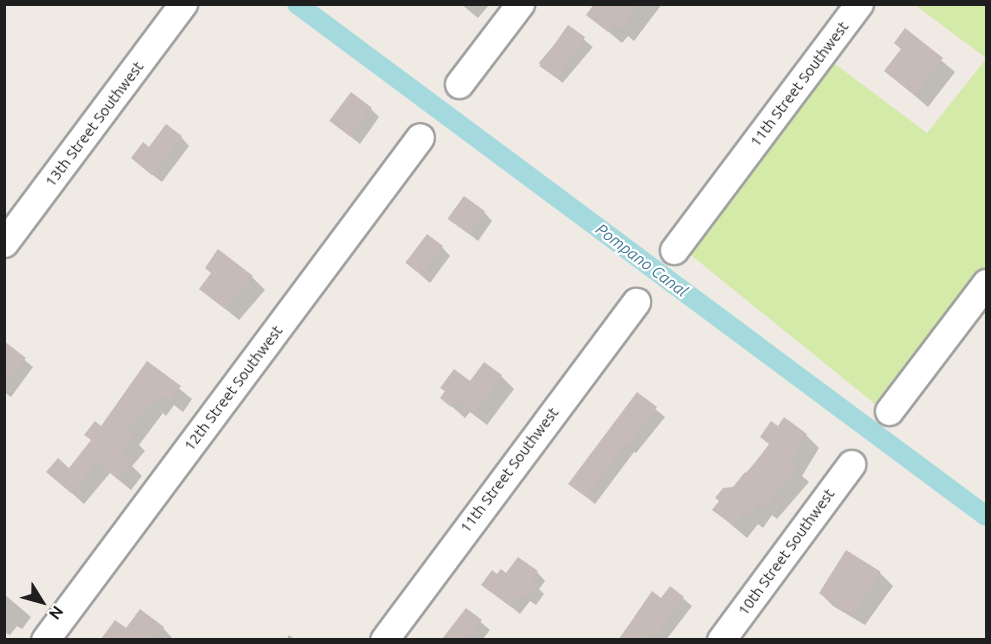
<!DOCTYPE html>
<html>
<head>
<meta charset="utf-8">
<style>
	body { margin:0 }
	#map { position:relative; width:991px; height:644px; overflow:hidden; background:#efeae4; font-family:Ubuntu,sans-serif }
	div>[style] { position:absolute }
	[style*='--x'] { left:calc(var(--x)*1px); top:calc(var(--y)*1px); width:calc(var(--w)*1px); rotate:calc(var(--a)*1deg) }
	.grass>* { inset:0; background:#d4eaa9 }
	.shadow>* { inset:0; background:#0003; transform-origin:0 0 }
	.canal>* { height:20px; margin:-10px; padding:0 10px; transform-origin:10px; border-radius:10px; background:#a4dade }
	.building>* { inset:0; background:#c7bbb8; transform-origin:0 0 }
	.roads { filter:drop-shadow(2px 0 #a2a2a2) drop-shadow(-2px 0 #a2a2a2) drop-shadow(0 2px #a2a2a2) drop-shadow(0 -2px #a2a2a2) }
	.minor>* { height:27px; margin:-13.5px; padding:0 13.5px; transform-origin:13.5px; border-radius:13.5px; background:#fff }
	span { translate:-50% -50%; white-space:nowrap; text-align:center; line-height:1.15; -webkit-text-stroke:4.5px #fff; paint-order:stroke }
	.street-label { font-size:15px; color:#1e1e1e }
	.water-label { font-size:16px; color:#417a97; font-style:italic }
	.frame { position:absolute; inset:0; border:6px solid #1e1e1e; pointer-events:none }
	.north { position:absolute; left:12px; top:572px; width:60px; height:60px; -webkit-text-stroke:4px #fff; paint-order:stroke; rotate:127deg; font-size:16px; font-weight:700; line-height:24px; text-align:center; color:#1e1e1e }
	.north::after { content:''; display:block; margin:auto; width:21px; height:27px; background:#1e1e1e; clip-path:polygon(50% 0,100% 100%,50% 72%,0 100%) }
</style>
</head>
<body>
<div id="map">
	<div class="grass">
		<div style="clip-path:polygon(915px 5px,986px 5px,986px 58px)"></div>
		<div style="clip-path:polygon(819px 52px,927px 133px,986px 59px,986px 265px,875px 404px,671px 239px)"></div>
	</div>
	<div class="shadow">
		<div style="clip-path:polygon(461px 4px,486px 4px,488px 6px,478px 18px)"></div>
		<div style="clip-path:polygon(594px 4px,662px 4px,634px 41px,628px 36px,622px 43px,588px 15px)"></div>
		<div style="left:569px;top:27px;width:31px;height:47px;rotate:40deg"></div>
		<div style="clip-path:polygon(905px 30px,955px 72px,928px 107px,886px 71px,902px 49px)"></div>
		<div style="clip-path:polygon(371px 109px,379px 117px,360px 144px,331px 121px)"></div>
		<div style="clip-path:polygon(181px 137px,189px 146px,162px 182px,142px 167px,149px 149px)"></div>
		<div style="clip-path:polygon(484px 212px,492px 221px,478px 241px,450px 219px)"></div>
		<div style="clip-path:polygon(442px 247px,450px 256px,430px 283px,407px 263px)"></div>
		<div style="clip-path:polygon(252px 277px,265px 290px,239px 320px,201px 289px)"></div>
		<div style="clip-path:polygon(4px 343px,33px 367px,11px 397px,4px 392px)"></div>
		<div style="clip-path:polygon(147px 363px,192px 399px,183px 412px,174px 405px,166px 416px,163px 413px,139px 445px,145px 451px,132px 466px,142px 476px,131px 490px,110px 473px,84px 504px,48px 472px,70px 470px)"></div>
		<div style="clip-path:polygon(501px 376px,514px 389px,487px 425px,470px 412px,465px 418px,442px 398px,471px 383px)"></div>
		<div style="clip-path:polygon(637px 394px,665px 417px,636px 453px,634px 452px,595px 504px,570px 484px)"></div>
		<div style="clip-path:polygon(778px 428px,806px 435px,819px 448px,802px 476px,809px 482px,777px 519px,772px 515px,763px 528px,758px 524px,747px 538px,714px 510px,770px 445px)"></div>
		<div style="clip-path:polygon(846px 552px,880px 573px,893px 586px,865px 625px,833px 606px,820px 593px)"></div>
		<div style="clip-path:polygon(537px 572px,545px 581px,539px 589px,544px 594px,536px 605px,530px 601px,520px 614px,483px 584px,497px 576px)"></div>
		<div style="clip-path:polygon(671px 588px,692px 606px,666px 640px,620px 640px,652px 593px,661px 600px)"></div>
		<div style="clip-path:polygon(4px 594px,31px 617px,22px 629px,17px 626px,10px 635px,4px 632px)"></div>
		<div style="clip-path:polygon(466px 610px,490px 630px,482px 640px,444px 640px)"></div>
		<div style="clip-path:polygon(163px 628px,174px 640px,110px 640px,106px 635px,126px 630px)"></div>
		<div style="clip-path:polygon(289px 635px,295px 640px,286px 640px)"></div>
	</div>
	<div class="canal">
		<div style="--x:297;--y:4;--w:858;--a:36.62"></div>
	</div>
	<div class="building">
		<div style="clip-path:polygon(594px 4px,639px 4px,621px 29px,614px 24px,608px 32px,586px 15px)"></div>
		<div style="left:568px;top:25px;width:21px;height:50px;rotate:35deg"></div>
		<div style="clip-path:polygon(905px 28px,943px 58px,914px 95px,884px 71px,901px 49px,894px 43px)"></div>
		<div style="left:351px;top:92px;width:26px;height:36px;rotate:37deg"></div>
		<div style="clip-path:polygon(166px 124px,182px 136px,152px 175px,131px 158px,143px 142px,149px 147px)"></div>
		<div style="left:464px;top:196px;width:26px;height:28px;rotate:36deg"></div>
		<div style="left:427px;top:234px;width:20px;height:36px;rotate:37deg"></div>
		<div style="clip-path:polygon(218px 249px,253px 276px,225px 309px,199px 289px,211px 273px,205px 268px)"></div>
		<div style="clip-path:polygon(4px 341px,26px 358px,4px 386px)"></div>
		<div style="clip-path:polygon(147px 361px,181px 386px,170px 401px,161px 394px,153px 405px,150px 402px,127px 432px,134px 438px,120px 454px,131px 463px,118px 479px,97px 462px,71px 493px,46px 472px,58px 458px,69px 468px,91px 440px,84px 435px,95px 421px,101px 426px)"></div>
		<div style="clip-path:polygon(484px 362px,502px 375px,474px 413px,456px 400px,451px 407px,440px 398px,445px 391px,440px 388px,454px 369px,470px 381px)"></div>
		<div style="clip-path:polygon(637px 392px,657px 407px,627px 446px,625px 444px,586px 497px,568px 484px)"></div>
		<div style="clip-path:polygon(784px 417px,807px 434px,790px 463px,797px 468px,764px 508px,758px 504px,749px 516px,744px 512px,734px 526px,712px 510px,719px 501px,715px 498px,723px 488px,733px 487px,745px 472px,747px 474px,769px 444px,760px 437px,771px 421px,778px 426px)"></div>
		<div style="left:846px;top:550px;width:41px;height:51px;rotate:32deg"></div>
		<div style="clip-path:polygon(518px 557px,538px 571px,531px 580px,537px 585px,527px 598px,521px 593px,511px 607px,481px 585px,492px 570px,497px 574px,501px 569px,506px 573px)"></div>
		<div style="clip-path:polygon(670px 586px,684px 597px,652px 639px,619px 639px,652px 591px,661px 598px)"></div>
		<div style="clip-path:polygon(466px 608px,482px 620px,467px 639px,442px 639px)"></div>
		<div style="clip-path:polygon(140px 609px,164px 627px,154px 639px,101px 639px,115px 620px,126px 628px)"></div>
	</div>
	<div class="roads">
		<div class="minor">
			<div style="--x:459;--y:84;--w:101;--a:-52.7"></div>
			<div style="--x:4;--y:243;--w:299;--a:-53.2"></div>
			<div style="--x:674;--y:250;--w:308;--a:-53.1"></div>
			<div style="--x:889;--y:411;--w:161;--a:-52.8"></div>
			<div style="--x:45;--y:640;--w:627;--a:-53.29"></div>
			<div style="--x:384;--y:640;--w:422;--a:-53.3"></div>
			<div style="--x:721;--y:640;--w:219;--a:-53.5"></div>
		</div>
	</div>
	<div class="street-label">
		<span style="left:799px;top:84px;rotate:-53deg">11th Street Southwest</span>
		<span style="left:94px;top:124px;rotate:-53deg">13th Street Southwest</span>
		<span style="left:233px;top:388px;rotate:-53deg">12th Street Southwest</span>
		<span style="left:509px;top:470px;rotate:-53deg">11th Street Southwest</span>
		<span style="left:786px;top:552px;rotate:-54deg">10th Street Southwest</span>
	</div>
	<div class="water-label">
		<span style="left:642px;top:260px;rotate:37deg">Pompano Canal</span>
	</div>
	<div class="frame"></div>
	<div class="north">N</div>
</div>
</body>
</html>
